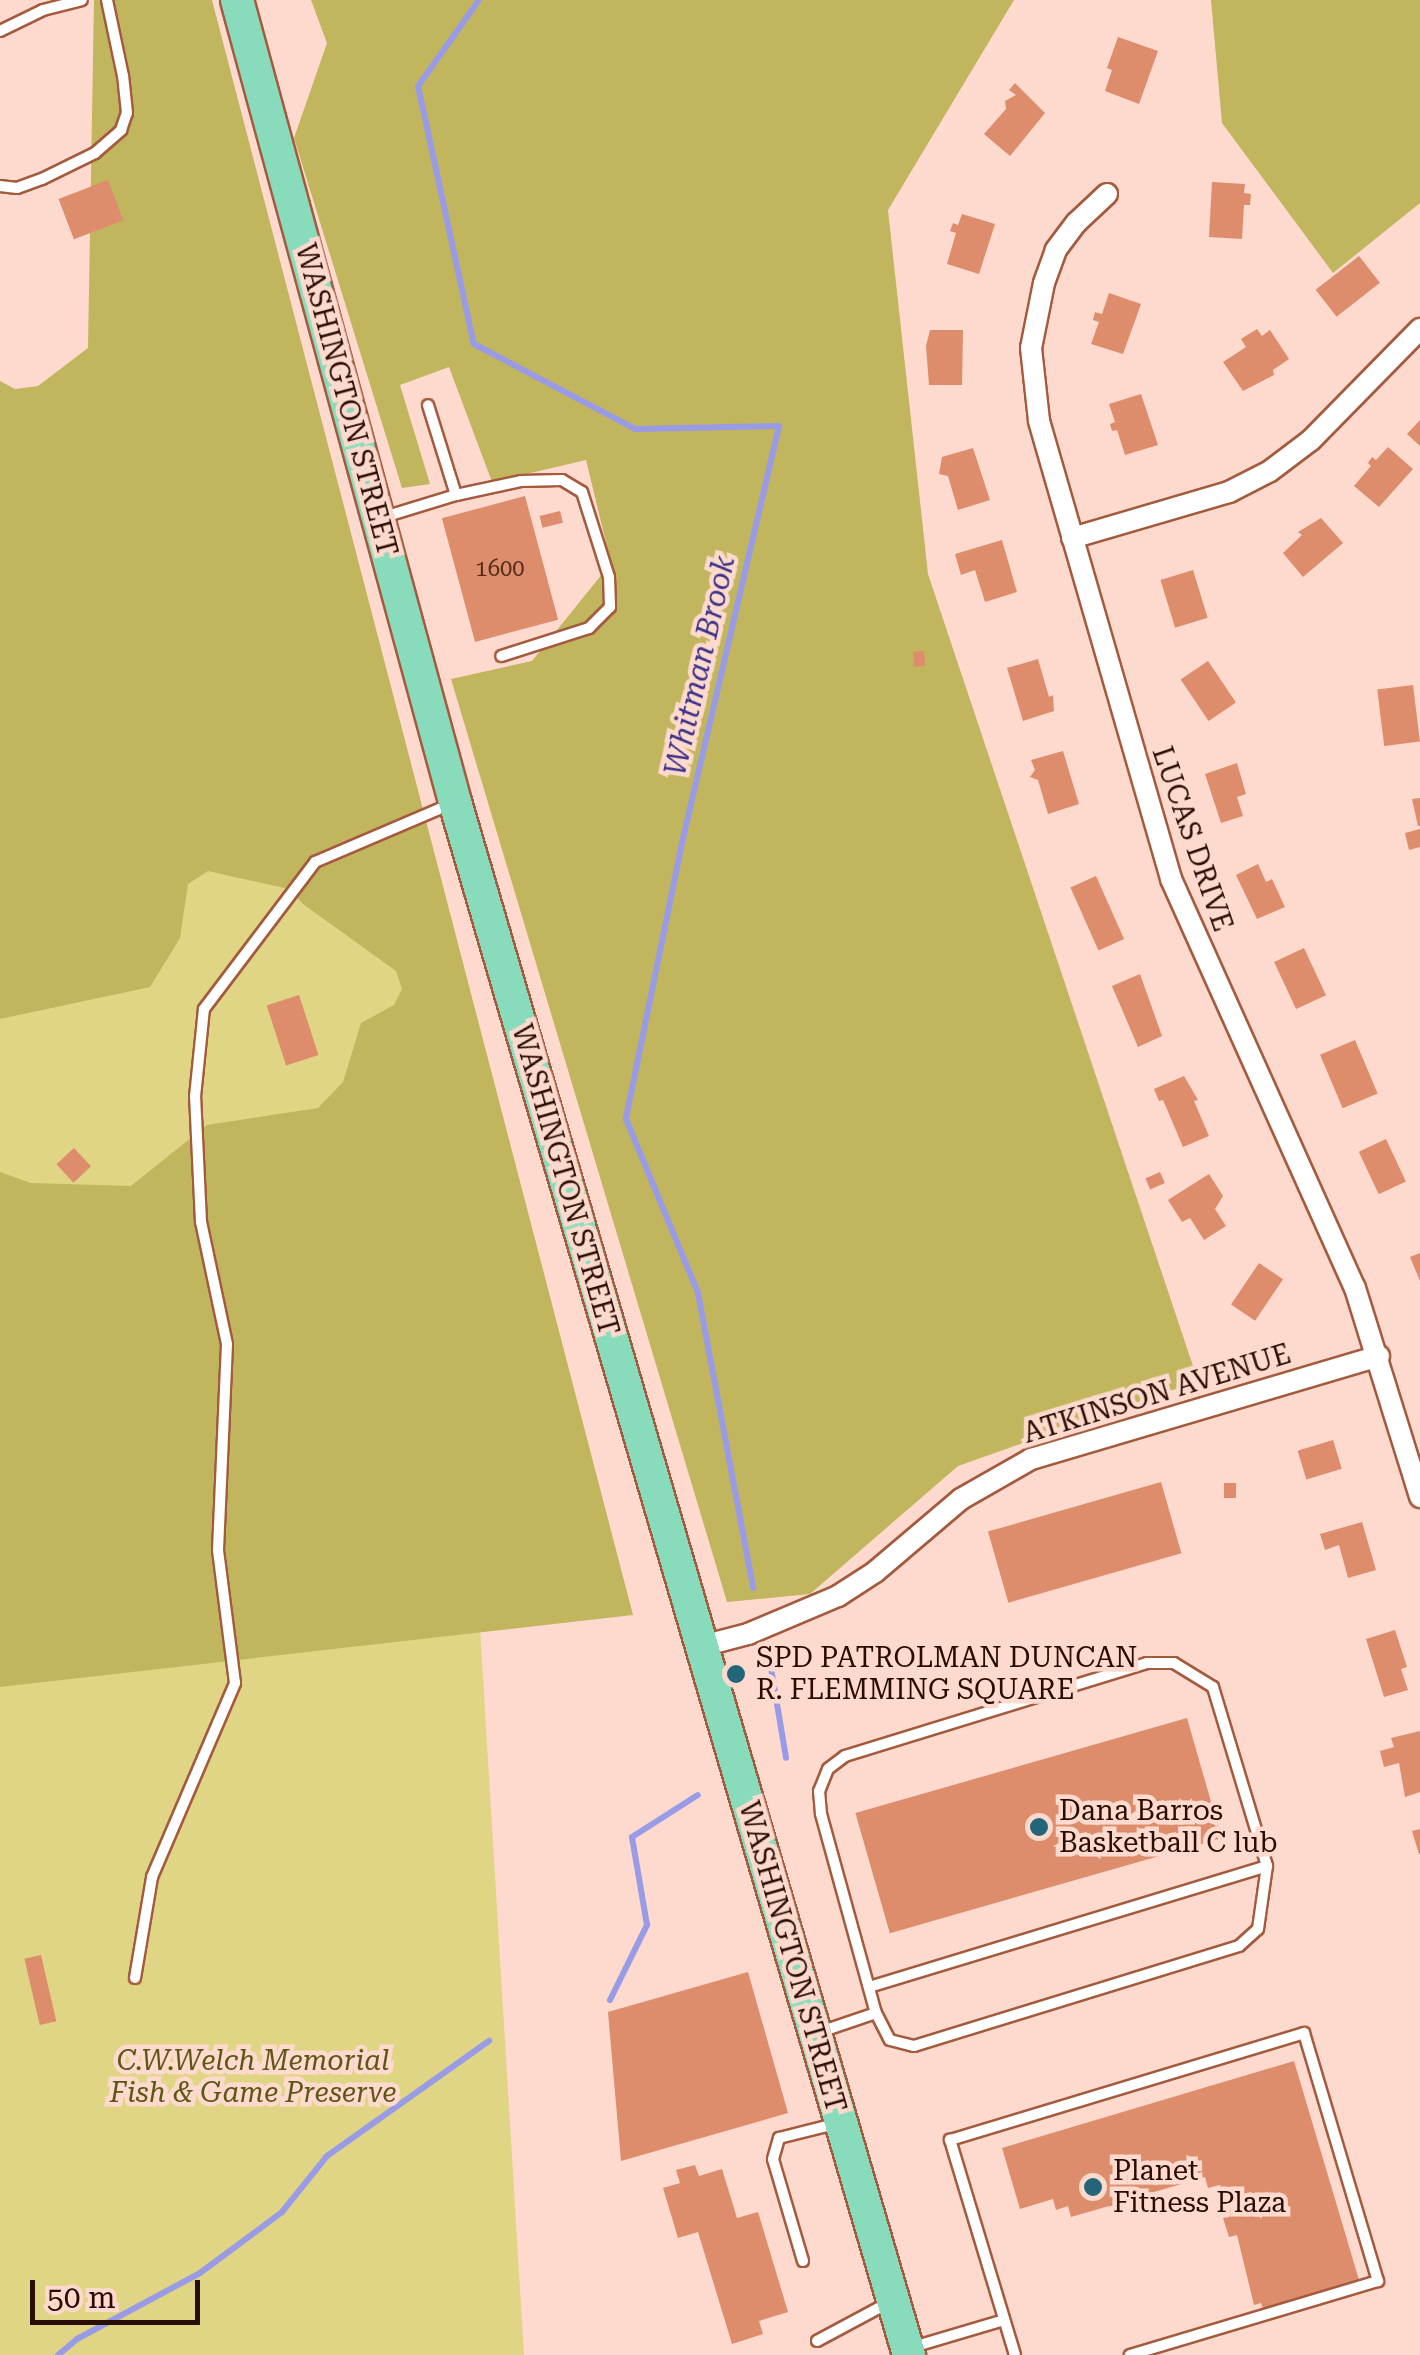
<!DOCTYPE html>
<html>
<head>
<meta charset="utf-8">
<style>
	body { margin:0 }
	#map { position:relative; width:1420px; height:2355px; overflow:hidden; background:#fddacd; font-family:"Roboto Serif",serif }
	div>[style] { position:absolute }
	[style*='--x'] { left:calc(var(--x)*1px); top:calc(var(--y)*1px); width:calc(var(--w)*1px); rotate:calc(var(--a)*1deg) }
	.green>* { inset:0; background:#dfd584 }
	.forest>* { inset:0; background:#c1b55e }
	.stream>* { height:6px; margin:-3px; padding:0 3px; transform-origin:3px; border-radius:3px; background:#999be7 }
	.building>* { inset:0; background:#dd8c6c; transform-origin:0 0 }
	.roads { filter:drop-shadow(2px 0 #a45a3d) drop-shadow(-2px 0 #a45a3d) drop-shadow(0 2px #a45a3d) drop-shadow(0 -2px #a45a3d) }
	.service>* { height:10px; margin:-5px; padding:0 5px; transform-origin:5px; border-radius:5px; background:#fff }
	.minor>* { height:20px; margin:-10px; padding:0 10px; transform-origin:10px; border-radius:10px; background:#fff }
	.primary>* { height:32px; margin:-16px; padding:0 16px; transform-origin:16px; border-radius:16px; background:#88dcbb }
	.dots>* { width:28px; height:28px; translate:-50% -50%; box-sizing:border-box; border:5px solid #fddacd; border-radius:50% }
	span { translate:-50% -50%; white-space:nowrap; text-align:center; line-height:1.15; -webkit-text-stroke:9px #fddacd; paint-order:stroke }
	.number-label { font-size:22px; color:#562c1c }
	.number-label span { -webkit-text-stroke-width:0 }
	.street-label { font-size:28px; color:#290c02 }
	.poi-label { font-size:28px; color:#290c02 }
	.left { translate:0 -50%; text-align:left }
	.park-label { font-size:28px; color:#5e5614; font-style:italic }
	.water-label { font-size:30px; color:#3b3289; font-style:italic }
	.scale { position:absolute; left:30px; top:2280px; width:170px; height:45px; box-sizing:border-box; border:5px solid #290c02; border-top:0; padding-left:12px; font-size:30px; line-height:35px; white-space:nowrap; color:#290c02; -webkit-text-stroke:8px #fddacd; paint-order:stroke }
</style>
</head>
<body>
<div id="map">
	<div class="green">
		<div style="clip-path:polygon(268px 403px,461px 1133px,461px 1314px,524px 2355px,0 2355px,0 502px)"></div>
	</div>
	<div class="forest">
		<div style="clip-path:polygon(94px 0,212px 0,633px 1615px,0 1687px,0 1172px,31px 1183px,131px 1186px,207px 1125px,318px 1108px,343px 1082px,361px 1023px,394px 1005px,402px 989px,396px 971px,303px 904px,289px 889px,208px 871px,188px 884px,180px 938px,150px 987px,0 1019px,0 381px,15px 389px,38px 386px,88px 348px)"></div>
		<div style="clip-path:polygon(311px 0,1014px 0,888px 210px,928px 574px,1198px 1381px,958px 1466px,810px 1594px,727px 1602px,451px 679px,532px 661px,611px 563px,586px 460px,492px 482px,449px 367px,400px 385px,430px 484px,402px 488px,294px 138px,327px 43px)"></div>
		<div style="clip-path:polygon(1211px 0,1420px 0,1420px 203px,1333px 273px,1222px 123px)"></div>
	</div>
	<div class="stream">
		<div style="--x:479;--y:0;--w:105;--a:125.3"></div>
		<div style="--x:418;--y:86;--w:264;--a:77.8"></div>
		<div style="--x:474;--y:344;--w:182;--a:27.8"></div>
		<div style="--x:635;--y:429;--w:144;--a:-1.2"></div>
		<div style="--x:779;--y:426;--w:428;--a:103.1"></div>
		<div style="--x:682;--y:843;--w:282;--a:101.5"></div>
		<div style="--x:626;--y:1119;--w:188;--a:67.5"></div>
		<div style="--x:698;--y:1293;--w:300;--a:79.4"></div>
		<div style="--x:771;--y:1668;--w:91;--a:80.5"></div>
		<div style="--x:610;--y:2000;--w:84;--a:-63.7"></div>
		<div style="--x:647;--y:1925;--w:89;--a:-99.7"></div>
		<div style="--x:632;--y:1837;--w:78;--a:-32.5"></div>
		<div style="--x:58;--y:2355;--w:25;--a:-40"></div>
		<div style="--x:77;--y:2339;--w:140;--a:-28.2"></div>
		<div style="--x:200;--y:2273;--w:102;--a:-36.6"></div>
		<div style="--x:282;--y:2212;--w:72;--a:-51.2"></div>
		<div style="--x:327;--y:2156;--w:199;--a:-35.4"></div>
	</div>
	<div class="building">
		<div style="clip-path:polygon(1118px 37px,1158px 51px,1139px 104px,1105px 91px,1112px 70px,1107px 68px)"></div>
		<div style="clip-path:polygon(1015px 83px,1045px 113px,1010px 156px,984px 134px,1006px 109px,1005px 101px,1016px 95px,1009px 90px)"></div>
		<div style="left:108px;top:180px;width:43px;height:53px;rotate:69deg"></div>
		<div style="clip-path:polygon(1212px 182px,1245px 184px,1244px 193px,1251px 194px,1250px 205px,1244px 205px,1242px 239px,1209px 237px)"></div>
		<div style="clip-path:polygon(962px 214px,995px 224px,979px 274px,947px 264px,956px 233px,950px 231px,953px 223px,958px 225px)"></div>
		<div style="left:1359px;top:256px;width:34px;height:55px;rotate:52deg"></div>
		<div style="clip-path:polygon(1109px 293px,1141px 304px,1123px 354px,1091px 344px,1099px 322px,1093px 320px,1095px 312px,1102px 314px)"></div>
		<div style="clip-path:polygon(1257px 329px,1262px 336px,1270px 330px,1289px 359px,1273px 370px,1274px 375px,1243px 391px,1223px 362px,1246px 347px,1241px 339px)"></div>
		<div style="clip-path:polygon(930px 330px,963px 330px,962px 385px,929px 385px,926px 346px)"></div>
		<div style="clip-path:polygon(1141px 394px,1158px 445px,1125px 455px,1117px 430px,1112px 431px,1110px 424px,1115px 422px,1109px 404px)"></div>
		<div style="clip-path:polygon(1420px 420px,1420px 446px,1407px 434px)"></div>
		<div style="clip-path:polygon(1388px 447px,1413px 469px,1379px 507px,1354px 486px,1371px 466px,1368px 463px,1372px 457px,1376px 460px)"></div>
		<div style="clip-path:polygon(973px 448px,990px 500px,958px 510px,948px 476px,939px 474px,942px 457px)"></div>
		<div style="left:525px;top:496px;width:128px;height:86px;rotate:75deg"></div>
		<div style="left:560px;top:511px;width:12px;height:21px;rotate:76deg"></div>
		<div style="clip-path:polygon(1321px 518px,1343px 543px,1303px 577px,1283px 553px,1302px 535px,1298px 532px)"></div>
		<div style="clip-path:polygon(1002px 540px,1017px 592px,985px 602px,975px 570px,961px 575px,955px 554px)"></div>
		<div style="left:1193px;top:570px;width:50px;height:34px;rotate:73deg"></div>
		<div style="left:924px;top:651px;width:15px;height:11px;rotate:86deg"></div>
		<div style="clip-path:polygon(1038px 659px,1049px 697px,1053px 695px,1054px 711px,1023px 721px,1007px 668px)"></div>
		<div style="left:1208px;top:661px;width:50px;height:33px;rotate:56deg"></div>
		<div style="left:1413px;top:685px;width:57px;height:36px;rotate:83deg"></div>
		<div style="clip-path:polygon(1063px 751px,1079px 804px,1048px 814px,1038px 780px,1030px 777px,1035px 770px,1031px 760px)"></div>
		<div style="clip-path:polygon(1237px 763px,1246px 794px,1237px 797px,1243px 816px,1221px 823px,1205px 774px)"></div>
		<div style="clip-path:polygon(1420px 798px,1420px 826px,1418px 826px,1412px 799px)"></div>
		<div style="clip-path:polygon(1420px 829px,1420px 847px,1409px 850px,1405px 833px)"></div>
		<div style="clip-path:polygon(1258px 864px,1266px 882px,1272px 879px,1285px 907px,1257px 919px,1236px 875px)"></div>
		<div style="left:1096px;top:876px;width:69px;height:28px;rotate:66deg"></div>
		<div style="left:1304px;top:948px;width:52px;height:33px;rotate:65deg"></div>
		<div style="clip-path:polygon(1140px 974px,1162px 1036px,1138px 1047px,1112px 986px)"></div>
		<div style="left:299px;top:995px;width:63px;height:34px;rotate:72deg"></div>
		<div style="left:1355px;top:1040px;width:58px;height:38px;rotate:67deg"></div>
		<div style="clip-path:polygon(1184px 1076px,1198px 1100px,1194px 1101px,1209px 1136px,1183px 1147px,1163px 1100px,1159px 1101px,1154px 1089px)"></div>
		<div style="left:1386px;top:1139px;width:47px;height:30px;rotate:65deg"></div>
		<div style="left:74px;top:1148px;width:25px;height:24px;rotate:47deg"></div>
		<div style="left:1160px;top:1172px;width:12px;height:16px;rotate:66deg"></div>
		<div style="clip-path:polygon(1209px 1174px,1223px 1196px,1215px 1209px,1226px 1226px,1204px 1240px,1190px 1218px,1182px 1222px,1168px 1200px)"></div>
		<div style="clip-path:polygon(1420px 1253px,1420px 1281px,1410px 1257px)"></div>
		<div style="left:1259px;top:1263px;width:29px;height:50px;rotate:34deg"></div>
		<div style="left:1333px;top:1440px;width:30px;height:37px;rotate:73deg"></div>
		<div style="left:1161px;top:1482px;width:74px;height:180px;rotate:74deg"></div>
		<div style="left:1224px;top:1483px;width:12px;height:15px"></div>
		<div style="clip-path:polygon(1362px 1522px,1376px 1570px,1348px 1578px,1339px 1545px,1325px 1550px,1320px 1534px)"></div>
		<div style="clip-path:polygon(1395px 1630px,1407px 1667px,1401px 1669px,1408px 1690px,1384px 1697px,1366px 1639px)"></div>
		<div style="left:1187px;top:1718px;width:125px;height:345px;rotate:74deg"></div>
		<div style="clip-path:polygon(1420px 1731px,1420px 1792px,1405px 1797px,1399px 1763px,1384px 1767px,1380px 1751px,1394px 1747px,1391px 1738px)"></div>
		<div style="clip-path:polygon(1420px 1829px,1420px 1854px,1419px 1854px,1412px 1831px)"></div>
		<div style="left:41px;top:1955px;width:68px;height:17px;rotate:77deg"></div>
		<div style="clip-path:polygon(748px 1972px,788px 2113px,621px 2161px,608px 2012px)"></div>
		<div style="clip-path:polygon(1294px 2061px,1359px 2280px,1263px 2309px,1261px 2303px,1254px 2305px,1237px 2235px,1229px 2237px,1223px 2218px,1229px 2217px,1220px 2185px,1208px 2188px,1205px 2177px,1144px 2195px,1147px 2205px,1112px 2215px,1109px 2206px,1071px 2217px,1068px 2206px,1056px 2210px,1053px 2199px,1020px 2209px,1002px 2148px)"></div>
		<div style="clip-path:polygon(695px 2165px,699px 2176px,722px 2169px,737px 2218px,758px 2212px,788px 2312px,759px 2321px,763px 2334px,732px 2344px,698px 2232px,678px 2238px,663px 2188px,680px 2183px,676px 2170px)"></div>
	</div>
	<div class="roads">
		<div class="service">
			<div style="--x:0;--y:31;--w:48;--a:-26"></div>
			<div style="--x:43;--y:10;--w:40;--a:-14.4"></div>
			<div style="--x:0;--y:186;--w:17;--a:7"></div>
			<div style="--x:17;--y:188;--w:27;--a:-20"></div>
			<div style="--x:42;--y:179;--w:59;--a:-26.1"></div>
			<div style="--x:95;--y:153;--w:35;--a:-41"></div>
			<div style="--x:121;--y:130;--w:18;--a:-71"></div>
			<div style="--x:127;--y:113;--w:37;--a:-96"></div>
			<div style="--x:123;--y:76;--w:78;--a:-101.9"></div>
			<div style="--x:456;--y:495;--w:66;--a:-12.2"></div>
			<div style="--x:521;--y:481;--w:41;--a:-1.4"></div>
			<div style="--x:562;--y:480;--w:23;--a:31"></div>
			<div style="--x:582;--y:492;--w:89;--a:72.4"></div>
			<div style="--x:609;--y:577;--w:30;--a:88"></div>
			<div style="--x:610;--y:607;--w:30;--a:135"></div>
			<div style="--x:589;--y:628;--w:92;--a:162.3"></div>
			<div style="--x:384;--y:517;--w:75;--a:-17"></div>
			<div style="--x:456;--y:495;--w:94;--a:-107.3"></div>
			<div style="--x:135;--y:1978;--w:102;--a:-80.4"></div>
			<div style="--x:152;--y:1877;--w:211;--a:-66.8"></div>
			<div style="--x:235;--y:1683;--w:134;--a:-97.3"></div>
			<div style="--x:218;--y:1550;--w:206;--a:-87.5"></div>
			<div style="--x:227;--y:1344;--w:125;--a:-102"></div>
			<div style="--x:201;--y:1222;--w:125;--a:-92.7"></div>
			<div style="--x:195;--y:1097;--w:88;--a:-84.2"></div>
			<div style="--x:204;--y:1009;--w:184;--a:-52.9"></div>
			<div style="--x:315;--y:862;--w:148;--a:-23.1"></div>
			<div style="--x:869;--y:1987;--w:416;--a:-16.9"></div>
			<div style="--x:820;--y:2032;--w:59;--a:-18.7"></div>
			<div style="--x:876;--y:2013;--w:30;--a:63"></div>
			<div style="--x:890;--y:2040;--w:25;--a:14"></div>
			<div style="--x:914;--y:2046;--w:340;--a:-17.1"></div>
			<div style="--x:1239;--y:1946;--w:25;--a:-42"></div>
			<div style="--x:1258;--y:1929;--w:64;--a:-81.9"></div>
			<div style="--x:1267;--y:1866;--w:187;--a:-106.8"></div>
			<div style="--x:1213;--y:1687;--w:46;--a:-148.4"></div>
			<div style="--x:1174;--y:1663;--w:27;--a:180"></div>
			<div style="--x:1147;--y:1663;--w:316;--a:162.9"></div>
			<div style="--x:845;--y:1756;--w:21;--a:143"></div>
			<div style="--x:828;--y:1769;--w:24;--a:112"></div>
			<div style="--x:819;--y:1791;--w:23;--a:85"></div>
			<div style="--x:821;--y:1814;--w:206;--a:74.6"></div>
			<div style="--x:803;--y:2261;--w:106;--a:-106.4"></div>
			<div style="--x:773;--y:2159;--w:22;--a:-74"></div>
			<div style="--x:779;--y:2138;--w:58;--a:-14"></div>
			<div style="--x:817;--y:2341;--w:81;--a:-28.2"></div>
			<div style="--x:913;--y:2347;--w:95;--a:-16.5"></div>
			<div style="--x:1015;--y:2355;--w:225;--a:-106.8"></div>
			<div style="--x:950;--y:2140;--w:370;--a:-16.8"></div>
			<div style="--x:1304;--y:2033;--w:259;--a:73.4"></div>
			<div style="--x:1378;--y:2281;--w:259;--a:163.4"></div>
		</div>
		<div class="minor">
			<div style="--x:1107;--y:194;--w:42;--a:136.9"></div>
			<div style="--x:1076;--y:223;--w:34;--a:127"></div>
			<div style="--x:1056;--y:250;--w:35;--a:110"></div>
			<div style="--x:1044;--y:283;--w:66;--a:101.3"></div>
			<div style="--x:1031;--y:348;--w:73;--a:83.7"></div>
			<div style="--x:1039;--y:421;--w:477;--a:73.9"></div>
			<div style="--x:1171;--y:879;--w:448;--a:65.8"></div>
			<div style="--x:1355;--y:1288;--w:219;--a:72.7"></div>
			<div style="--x:1072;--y:538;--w:164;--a:-16.3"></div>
			<div style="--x:1229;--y:492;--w:46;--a:-27.1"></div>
			<div style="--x:1270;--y:471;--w:51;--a:-37.1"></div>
			<div style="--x:1311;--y:440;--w:156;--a:-45.5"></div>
			<div style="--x:702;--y:1646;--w:48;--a:-14.6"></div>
			<div style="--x:748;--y:1634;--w:98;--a:-22.9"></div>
			<div style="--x:838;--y:1596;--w:44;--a:-33"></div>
			<div style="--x:875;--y:1572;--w:113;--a:-40.3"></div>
			<div style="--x:961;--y:1499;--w:81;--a:-29.7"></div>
			<div style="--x:1031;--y:1459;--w:363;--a:-16.5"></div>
		</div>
		<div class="primary">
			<div style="--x:237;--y:0;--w:831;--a:74.79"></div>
			<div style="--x:455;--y:802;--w:1618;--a:73.7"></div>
		</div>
	</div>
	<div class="dots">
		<div style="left:736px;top:1674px;background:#236579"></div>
		<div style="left:1039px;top:1827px;background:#236579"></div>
		<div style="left:1093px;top:2187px;background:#236579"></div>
	</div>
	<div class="number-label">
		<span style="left:500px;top:569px">1600</span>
	</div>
	<div class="street-label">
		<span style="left:346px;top:400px;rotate:75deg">WASHINGTON STREET</span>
		<span style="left:1192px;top:839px;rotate:71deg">LUCAS DRIVE</span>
		<span style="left:565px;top:1180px;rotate:74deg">WASHINGTON STREET</span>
		<span style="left:1157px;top:1394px;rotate:-17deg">ATKINSON AVENUE</span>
		<span style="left:792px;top:1957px;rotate:74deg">WASHINGTON STREET</span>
	</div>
	<div class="poi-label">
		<span class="left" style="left:756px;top:1674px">SPD PATROLMAN DUNCAN<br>R. FLEMMING SQUARE</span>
		<span class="left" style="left:1059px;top:1827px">Dana Barros<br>Basketball C lub</span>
		<span class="left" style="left:1113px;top:2187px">Planet<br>Fitness Plaza</span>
	</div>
	<div class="park-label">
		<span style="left:253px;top:2077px">C.W.Welch Memorial<br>Fish &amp; Game Preserve</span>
	</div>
	<div class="water-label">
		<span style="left:700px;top:666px;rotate:-77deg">Whitman Brook</span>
	</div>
	<div class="scale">50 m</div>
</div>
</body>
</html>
